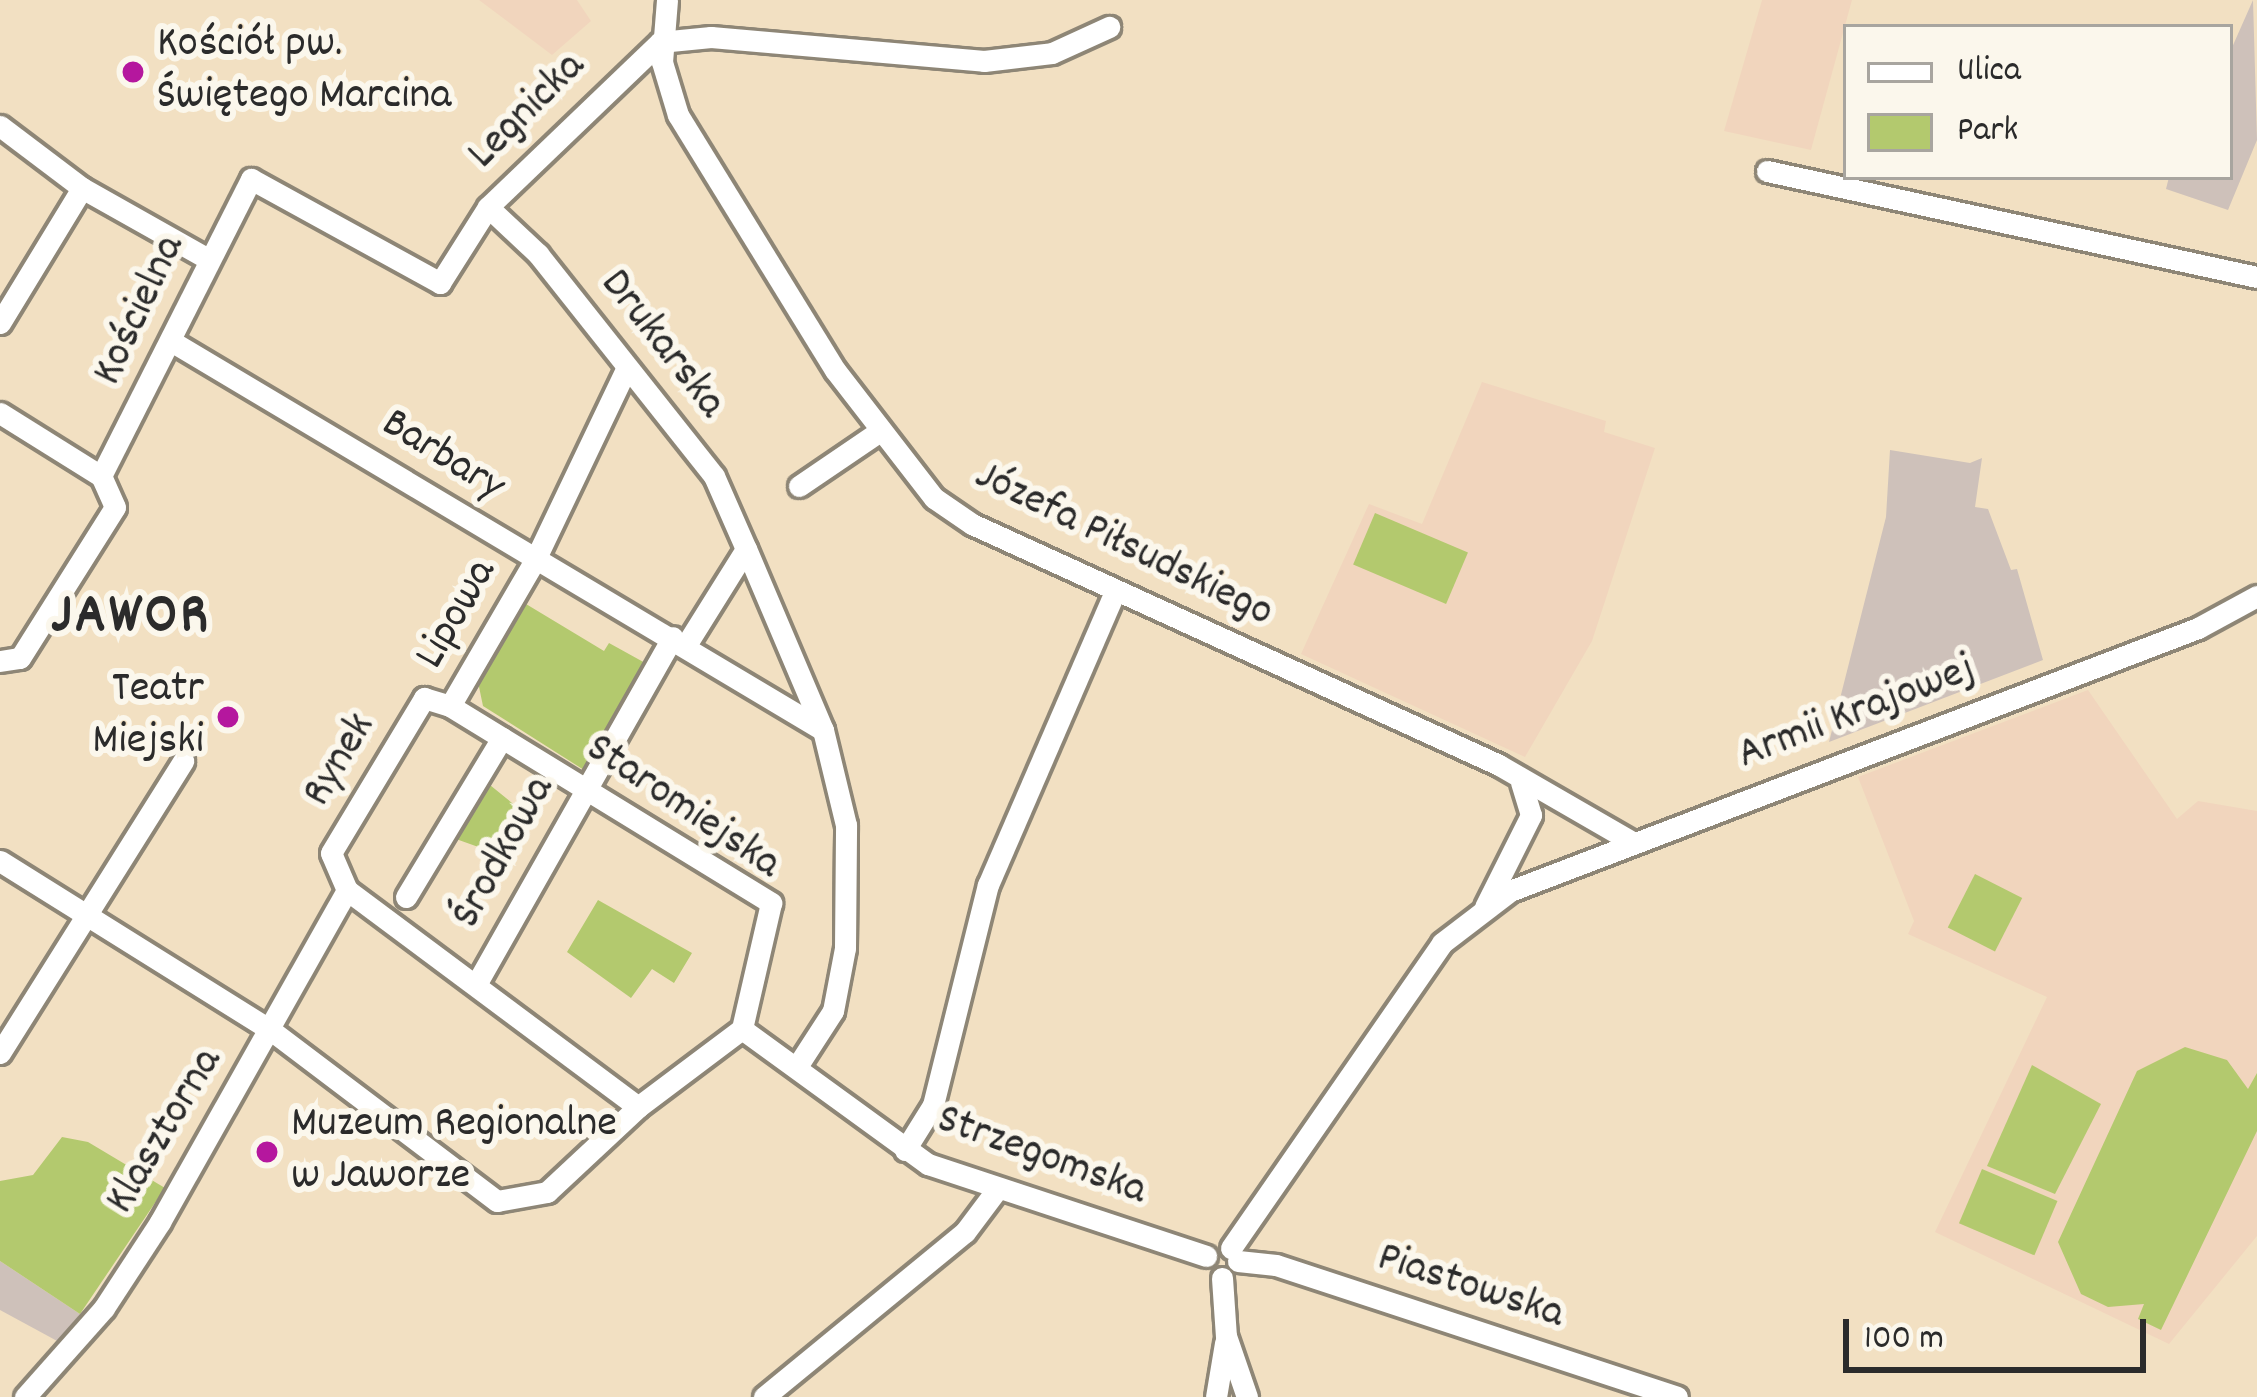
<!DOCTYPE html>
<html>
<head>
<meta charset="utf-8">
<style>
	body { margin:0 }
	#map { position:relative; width:2257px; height:1397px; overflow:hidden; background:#f2e0c2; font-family:Dekko,sans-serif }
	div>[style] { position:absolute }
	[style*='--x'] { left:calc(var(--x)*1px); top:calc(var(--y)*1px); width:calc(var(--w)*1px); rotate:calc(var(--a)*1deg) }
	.built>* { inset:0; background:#f1d5bd }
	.industrial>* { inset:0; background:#cec1ba }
	.green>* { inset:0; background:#b3c96e; transform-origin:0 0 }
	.roads { filter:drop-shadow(3px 0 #8e8676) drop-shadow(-3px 0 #8e8676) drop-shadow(0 3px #8e8676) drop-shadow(0 -3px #8e8676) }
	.minor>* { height:21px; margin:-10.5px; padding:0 10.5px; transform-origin:10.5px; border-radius:10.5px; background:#fff }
	.dots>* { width:33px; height:33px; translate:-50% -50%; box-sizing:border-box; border:6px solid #fbf7ec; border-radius:50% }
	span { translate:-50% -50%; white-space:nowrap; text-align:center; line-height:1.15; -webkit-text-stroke:12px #fbf7ec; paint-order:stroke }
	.poi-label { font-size:45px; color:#2b2b2b }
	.left { translate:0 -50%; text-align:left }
	.right { translate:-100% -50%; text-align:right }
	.street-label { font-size:45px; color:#2b2b2b }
	.district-label { font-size:57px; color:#2b2b2b; font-weight:700; letter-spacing:3px }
	.legend { position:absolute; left:1843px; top:24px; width:390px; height:156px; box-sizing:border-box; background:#fbf7ec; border:3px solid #a8a59f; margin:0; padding:15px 21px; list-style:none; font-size:36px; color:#2b2b2b }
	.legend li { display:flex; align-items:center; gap:24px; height:60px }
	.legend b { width:60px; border:3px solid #a8a59f }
	.scale { position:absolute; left:1843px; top:1319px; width:303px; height:54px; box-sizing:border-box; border:6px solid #2b2b2b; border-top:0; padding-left:15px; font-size:36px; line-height:42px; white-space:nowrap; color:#2b2b2b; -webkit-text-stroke:9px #fbf7ec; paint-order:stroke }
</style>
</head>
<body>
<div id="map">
	<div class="built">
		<div style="clip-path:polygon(479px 0,577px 0,591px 21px,552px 55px)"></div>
		<div style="clip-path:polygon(1762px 0,1852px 0,1811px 150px,1724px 131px)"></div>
		<div style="clip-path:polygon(1482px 382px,1606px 421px,1604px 432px,1655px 448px,1592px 641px,1525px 757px,1301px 654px,1369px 504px,1422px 524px)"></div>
		<div style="clip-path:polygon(2088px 690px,2177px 819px,2198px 801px,2257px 811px,2257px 1236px,2169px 1344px,1935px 1232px,2047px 997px,1908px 934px,1914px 921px,1858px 777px)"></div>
	</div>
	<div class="industrial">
		<div style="clip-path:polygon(2253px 0,2257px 140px,2228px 210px,2166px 189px,2169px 177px,2230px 177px,2230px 52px)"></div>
		<div style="clip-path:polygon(1890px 450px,1970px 463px,1982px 458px,1975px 507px,1988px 509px,2011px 570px,2017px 569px,2043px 660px,1829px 742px,1886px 517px)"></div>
		<div style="clip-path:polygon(0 1261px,80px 1314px,59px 1342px,0 1310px)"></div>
	</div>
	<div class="green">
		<div style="left:1375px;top:513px;width:101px;height:56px;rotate:23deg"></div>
		<div style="clip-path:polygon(526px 604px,604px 651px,609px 643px,647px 664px,584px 770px,483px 706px,478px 682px)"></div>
		<div style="clip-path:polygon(485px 781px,528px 816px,508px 846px,492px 837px,484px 849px,456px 839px)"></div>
		<div style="left:1975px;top:874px;width:53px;height:60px;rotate:27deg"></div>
		<div style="clip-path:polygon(598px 900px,692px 953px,674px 983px,652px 969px,631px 998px,567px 952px)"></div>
		<div style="clip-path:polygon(2185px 1047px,2227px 1060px,2248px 1089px,2257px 1073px,2257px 1131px,2161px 1330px,2138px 1319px,2144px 1304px,2108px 1307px,2081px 1294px,2058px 1242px,2137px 1071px)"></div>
		<div style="clip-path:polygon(2032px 1065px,2101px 1104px,2055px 1194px,1987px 1166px)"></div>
		<div style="clip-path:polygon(62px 1137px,88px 1142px,165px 1188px,80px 1314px,0 1261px,0 1181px,33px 1175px)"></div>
		<div style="left:1982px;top:1169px;width:82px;height:59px;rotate:23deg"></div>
	</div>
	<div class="roads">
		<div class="minor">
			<div style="--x:667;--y:0;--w:62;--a:94.6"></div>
			<div style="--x:662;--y:62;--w:55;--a:73.2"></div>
			<div style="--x:678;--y:115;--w:299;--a:58.4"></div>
			<div style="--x:835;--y:370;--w:162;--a:52.3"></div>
			<div style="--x:934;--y:498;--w:46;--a:34.4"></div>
			<div style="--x:972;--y:524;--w:579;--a:24.57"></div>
			<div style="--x:1499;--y:765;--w:150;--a:30"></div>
			<div style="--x:660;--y:42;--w:51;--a:-5.6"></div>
			<div style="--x:711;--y:37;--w:274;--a:5"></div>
			<div style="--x:984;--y:61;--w:68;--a:-6.7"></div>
			<div style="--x:1052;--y:53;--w:63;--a:-24.5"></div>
			<div style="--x:0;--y:126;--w:103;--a:37.1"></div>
			<div style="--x:82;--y:188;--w:145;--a:29.4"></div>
			<div style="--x:1767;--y:171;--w:501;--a:12.21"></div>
			<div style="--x:488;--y:207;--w:69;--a:43.2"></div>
			<div style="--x:538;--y:254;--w:283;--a:51.6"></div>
			<div style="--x:714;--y:476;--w:80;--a:66.3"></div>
			<div style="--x:0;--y:323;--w:158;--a:-58.7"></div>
			<div style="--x:171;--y:341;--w:759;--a:30.82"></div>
			<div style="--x:823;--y:730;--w:197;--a:-113"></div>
			<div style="--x:746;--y:549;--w:113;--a:122"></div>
			<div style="--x:0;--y:413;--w:119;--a:32"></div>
			<div style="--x:101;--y:476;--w:333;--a:-63.2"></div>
			<div style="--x:251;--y:179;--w:216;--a:28.8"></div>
			<div style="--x:440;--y:283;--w:90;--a:-57.7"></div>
			<div style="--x:488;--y:207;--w:238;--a:-43.8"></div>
			<div style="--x:799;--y:486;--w:98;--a:-34.2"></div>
			<div style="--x:0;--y:661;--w:20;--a:-9"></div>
			<div style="--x:20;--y:658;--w:178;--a:-57.8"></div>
			<div style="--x:115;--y:507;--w:34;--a:-114"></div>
			<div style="--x:450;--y:706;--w:169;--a:-59.8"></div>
			<div style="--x:535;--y:560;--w:212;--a:-64.5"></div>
			<div style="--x:0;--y:861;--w:321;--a:32"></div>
			<div style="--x:272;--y:1031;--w:282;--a:37.1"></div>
			<div style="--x:497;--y:1201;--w:51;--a:-10.2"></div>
			<div style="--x:547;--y:1192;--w:125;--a:-43"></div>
			<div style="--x:347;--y:890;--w:40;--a:-113.4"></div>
			<div style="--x:331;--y:853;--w:181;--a:-59"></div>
			<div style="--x:424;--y:698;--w:27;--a:17"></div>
			<div style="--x:450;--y:706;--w:377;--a:31.5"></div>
			<div style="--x:771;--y:903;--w:129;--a:103"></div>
			<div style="--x:347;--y:890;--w:363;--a:36.7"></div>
			<div style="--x:638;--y:1107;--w:130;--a:-36.9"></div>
			<div style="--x:406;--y:897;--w:186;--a:-58.9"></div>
			<div style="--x:1485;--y:907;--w:103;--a:-63.4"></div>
			<div style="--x:1531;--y:815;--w:34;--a:-107"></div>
			<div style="--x:478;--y:981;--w:395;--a:-60.5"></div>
			<div style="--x:742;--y:1029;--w:230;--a:36"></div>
			<div style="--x:928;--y:1164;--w:293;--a:18.3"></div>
			<div style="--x:0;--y:1053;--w:345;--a:-57.9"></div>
			<div style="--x:798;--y:1065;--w:64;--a:-57.1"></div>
			<div style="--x:833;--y:1011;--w:64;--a:-79.2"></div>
			<div style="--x:845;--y:948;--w:123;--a:-89.5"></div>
			<div style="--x:846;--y:825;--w:98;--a:-103.6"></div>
			<div style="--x:905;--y:1150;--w:53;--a:-58.1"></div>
			<div style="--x:933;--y:1105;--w:227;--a:-76"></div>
			<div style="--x:988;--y:885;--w:320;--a:-66.6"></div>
			<div style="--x:1231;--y:1248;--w:371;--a:-55.3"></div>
			<div style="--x:1442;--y:943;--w:86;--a:-37.4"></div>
			<div style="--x:1510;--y:891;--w:737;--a:-20.92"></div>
			<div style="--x:2198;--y:628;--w:67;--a:-28.5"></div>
			<div style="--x:1238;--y:1261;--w:38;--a:6"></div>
			<div style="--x:1276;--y:1265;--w:422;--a:18.2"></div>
			<div style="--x:1222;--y:1278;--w:58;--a:86.1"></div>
			<div style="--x:1226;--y:1336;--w:65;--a:71"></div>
			<div style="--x:25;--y:1397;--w:119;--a:-48.4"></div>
			<div style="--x:104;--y:1308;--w:103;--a:-56.9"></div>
			<div style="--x:160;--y:1222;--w:381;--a:-60.6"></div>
			<div style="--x:764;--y:1397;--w:260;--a:-39.4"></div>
			<div style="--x:965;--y:1232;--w:50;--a:-53.1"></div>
			<div style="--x:1216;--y:1397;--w:55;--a:-80.5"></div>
		</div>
	</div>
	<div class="dots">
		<div style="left:133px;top:72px;background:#b5179e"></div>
		<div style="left:228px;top:717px;background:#b5179e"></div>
		<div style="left:267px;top:1152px;background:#b5179e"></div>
	</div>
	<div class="poi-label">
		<span class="left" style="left:157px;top:72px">Kościół pw.<br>Świętego Marcina</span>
		<span class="right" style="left:204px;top:717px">Teatr<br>Miejski</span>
		<span class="left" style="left:291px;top:1152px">Muzeum Regionalne<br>w Jaworze</span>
	</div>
	<div class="street-label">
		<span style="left:528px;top:112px;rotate:-45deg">Legnicka</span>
		<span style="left:141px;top:311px;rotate:-65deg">Kościelna</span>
		<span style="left:661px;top:345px;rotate:52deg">Drukarska</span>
		<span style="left:442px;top:457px;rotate:32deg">Barbary</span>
		<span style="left:1123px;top:546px;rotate:26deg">Józefa Piłsudskiego</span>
		<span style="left:458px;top:615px;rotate:-60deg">Lipowa</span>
		<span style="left:1857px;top:714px;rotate:-21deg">Armii Krajowej</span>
		<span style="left:341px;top:761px;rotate:-59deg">Rynek</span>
		<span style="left:682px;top:808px;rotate:34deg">Staromiejska</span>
		<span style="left:505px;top:853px;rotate:-61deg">Środkowa</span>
		<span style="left:166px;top:1132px;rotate:-59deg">Klasztorna</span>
		<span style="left:1041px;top:1157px;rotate:20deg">Strzegomska</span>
		<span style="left:1470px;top:1288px;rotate:18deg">Piastowska</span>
	</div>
	<div class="district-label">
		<span style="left:131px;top:620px">JAWOR</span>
	</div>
	<ul class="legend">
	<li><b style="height:15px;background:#fff"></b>Ulica</li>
	<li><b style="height:33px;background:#b3c96e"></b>Park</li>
	</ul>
	<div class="scale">100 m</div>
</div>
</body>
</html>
